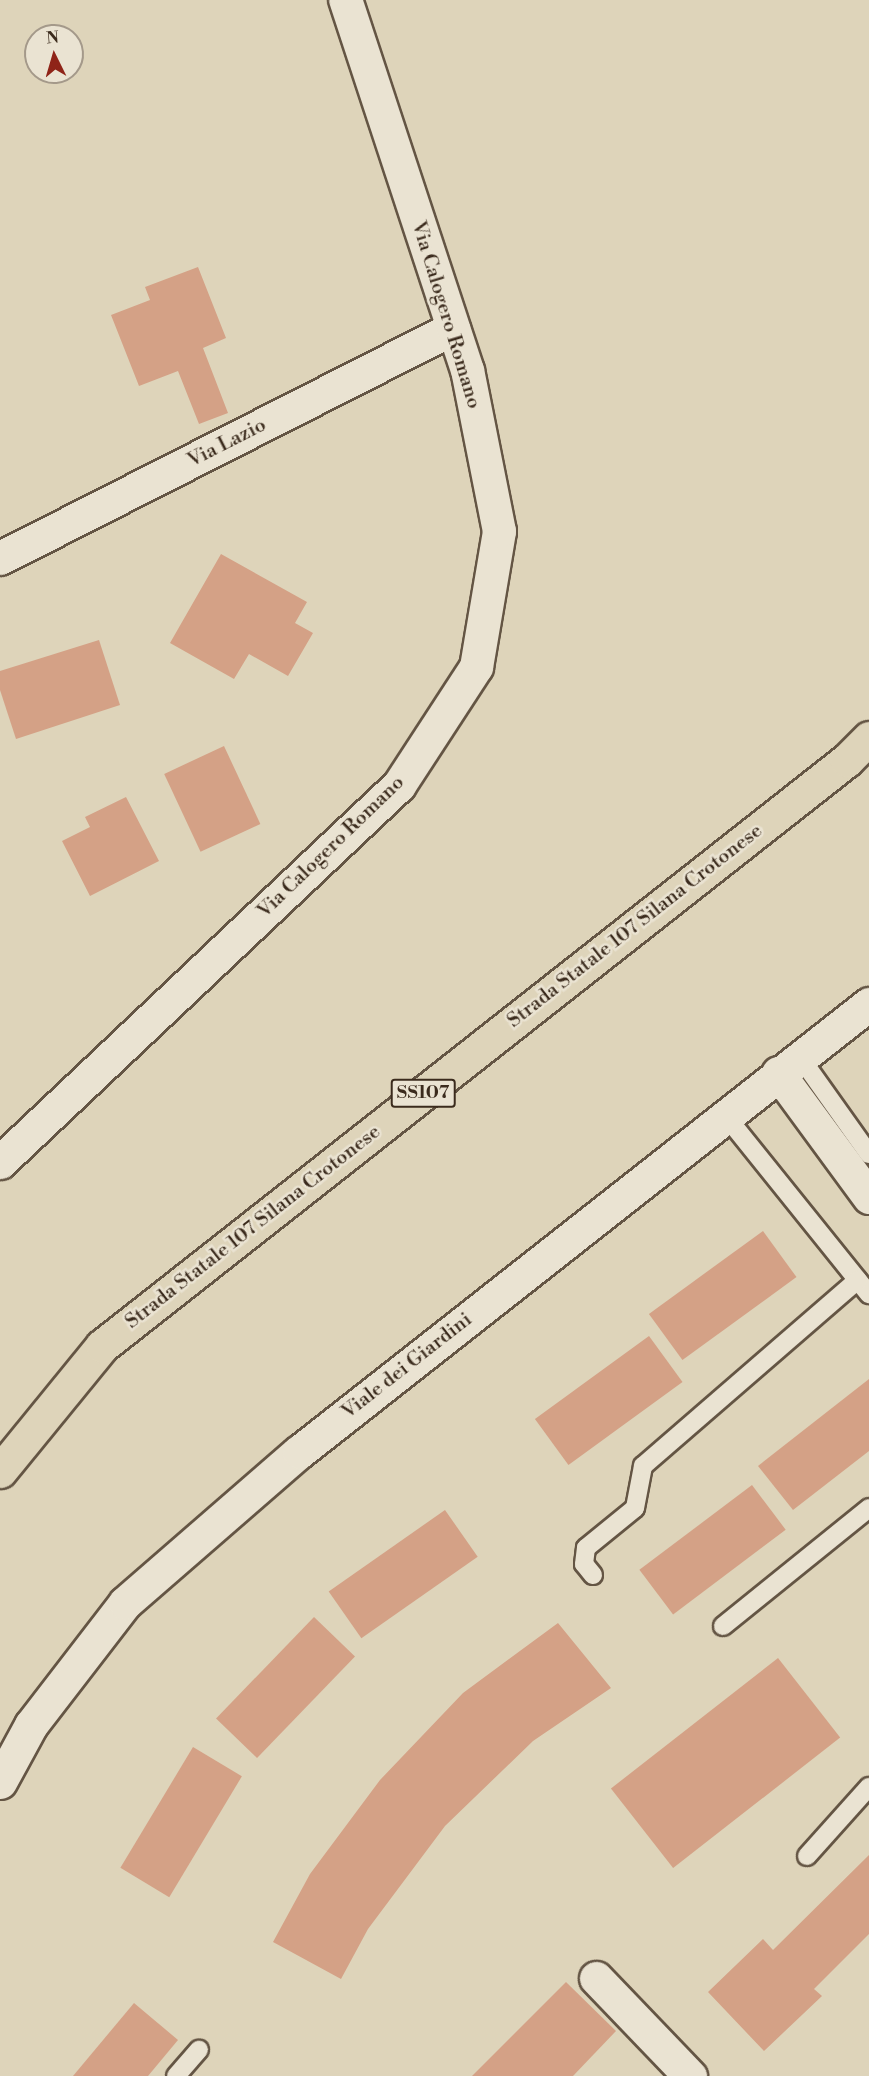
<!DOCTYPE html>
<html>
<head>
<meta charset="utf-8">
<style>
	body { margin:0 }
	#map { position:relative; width:869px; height:2076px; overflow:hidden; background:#ded4ba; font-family:"Libre Bodoni",serif }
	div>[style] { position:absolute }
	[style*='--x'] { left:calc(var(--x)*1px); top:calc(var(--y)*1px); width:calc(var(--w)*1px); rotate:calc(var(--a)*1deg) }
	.building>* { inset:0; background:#d4a186; transform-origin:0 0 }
	.roads { filter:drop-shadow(2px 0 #645544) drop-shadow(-2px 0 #645544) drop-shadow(0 2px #645544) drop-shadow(0 -2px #645544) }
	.service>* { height:18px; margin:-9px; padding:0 9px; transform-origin:9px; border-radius:9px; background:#eae3d2 }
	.minor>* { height:33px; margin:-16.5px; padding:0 16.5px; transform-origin:16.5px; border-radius:16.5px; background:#eae3d2 }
	.trunk>* { height:33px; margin:-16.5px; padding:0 16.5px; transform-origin:16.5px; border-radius:16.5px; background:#ded4ba }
	span { translate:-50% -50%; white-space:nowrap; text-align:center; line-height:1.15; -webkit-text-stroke:5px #eae3d2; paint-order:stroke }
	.shield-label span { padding:2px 4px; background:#eae3d2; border:2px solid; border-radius:4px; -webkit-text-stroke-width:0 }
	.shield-label { font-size:18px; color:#3b2b1d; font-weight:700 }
	.street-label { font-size:20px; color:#3b2b1d }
	.north { position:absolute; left:24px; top:24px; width:60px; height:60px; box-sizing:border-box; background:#eae3d2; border:2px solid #a4998a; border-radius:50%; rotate:355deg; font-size:16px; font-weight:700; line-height:24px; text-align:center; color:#3b2b1d }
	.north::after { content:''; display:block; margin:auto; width:21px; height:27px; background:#8f2418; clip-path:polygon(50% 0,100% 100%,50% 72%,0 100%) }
</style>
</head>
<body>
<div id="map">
	<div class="building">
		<div style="clip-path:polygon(198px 267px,226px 338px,203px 348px,228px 413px,199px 424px,178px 371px,139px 386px,111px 315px,150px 300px,145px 287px)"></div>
		<div style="clip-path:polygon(221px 554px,307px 602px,295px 623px,313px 633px,288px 676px,249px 654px,234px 679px,170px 643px)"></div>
		<div style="clip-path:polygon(99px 640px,120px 705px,16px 739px,0 690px,0 671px)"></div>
		<div style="left:224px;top:746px;width:86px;height:66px;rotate:65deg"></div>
		<div style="clip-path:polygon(126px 797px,159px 861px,90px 896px,62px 841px,90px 827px,85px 817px)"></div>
		<div style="left:763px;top:1231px;width:57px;height:141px;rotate:54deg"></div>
		<div style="left:649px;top:1336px;width:57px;height:141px;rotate:54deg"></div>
		<div style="clip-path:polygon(869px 1379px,869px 1451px,793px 1510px,758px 1466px)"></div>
		<div style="left:752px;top:1485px;width:56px;height:141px;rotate:53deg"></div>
		<div style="left:445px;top:1510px;width:57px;height:142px;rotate:55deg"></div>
		<div style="left:314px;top:1617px;width:57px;height:141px;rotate:44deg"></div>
		<div style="clip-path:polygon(558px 1623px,611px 1688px,533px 1741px,445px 1826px,368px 1929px,341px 1979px,273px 1942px,310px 1874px,380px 1780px,463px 1693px)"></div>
		<div style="left:778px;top:1658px;width:101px;height:212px;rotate:52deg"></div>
		<div style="left:193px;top:1747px;width:57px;height:141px;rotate:31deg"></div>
		<div style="clip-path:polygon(869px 1855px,869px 1934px,814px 1989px,822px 1996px,764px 2051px,708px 1992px,763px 1939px,773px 1950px)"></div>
		<div style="clip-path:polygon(566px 1982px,616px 2031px,573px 2076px,472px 2076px)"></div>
		<div style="clip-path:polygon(134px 2003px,178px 2040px,148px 2076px,73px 2076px)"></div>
	</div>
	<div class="roads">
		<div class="service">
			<div style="--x:800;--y:1057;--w:119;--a:54.6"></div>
			<div style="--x:725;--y:1115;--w:230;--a:51.2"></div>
			<div style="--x:593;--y:1575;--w:14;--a:-129"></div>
			<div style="--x:584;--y:1564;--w:16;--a:-83"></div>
			<div style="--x:586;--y:1548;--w:63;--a:-39.2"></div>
			<div style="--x:635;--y:1508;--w:43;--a:-79.2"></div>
			<div style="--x:643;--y:1466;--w:284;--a:-40.9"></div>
			<div style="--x:723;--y:1626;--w:188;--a:-38.9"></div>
			<div style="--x:807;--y:1856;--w:93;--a:-48.1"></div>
			<div style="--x:176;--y:2076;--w:35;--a:-49"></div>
		</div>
		<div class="minor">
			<div style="--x:0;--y:558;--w:508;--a:-26.92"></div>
			<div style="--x:778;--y:1073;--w:154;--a:53.7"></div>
			<div style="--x:0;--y:1162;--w:549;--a:-43.38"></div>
			<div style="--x:399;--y:785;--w:141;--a:-56.9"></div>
			<div style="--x:476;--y:667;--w:138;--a:-80.4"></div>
			<div style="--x:499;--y:531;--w:164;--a:-101.2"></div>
			<div style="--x:467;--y:370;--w:390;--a:-108.2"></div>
			<div style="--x:0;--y:1782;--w:65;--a:-61.5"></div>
			<div style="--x:31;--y:1725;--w:154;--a:-52.4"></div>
			<div style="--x:125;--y:1603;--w:230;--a:-41"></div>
			<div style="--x:299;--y:1452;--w:725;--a:-38.17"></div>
			<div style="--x:596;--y:1978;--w:136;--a:46.2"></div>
		</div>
		<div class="trunk">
			<div style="--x:0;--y:1471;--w:161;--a:-50.8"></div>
			<div style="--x:102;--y:1346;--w:948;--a:-38.19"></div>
			<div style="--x:847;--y:760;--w:31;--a:-45"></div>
		</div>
	</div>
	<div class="shield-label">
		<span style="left:423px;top:1093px">SS107</span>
	</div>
	<div class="street-label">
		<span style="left:446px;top:315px;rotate:73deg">Via Calogero Romano</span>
		<span style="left:227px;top:443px;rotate:-27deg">Via Lazio</span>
		<span style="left:331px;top:847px;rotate:-44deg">Via Calogero Romano</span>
		<span style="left:635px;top:926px;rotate:-38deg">Strada Statale 107 Silana Crotonese</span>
		<span style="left:253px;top:1227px;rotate:-38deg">Strada Statale 107 Silana Crotonese</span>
		<span style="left:407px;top:1366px;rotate:-38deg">Viale dei Giardini</span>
	</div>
	<div class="north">N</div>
</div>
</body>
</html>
